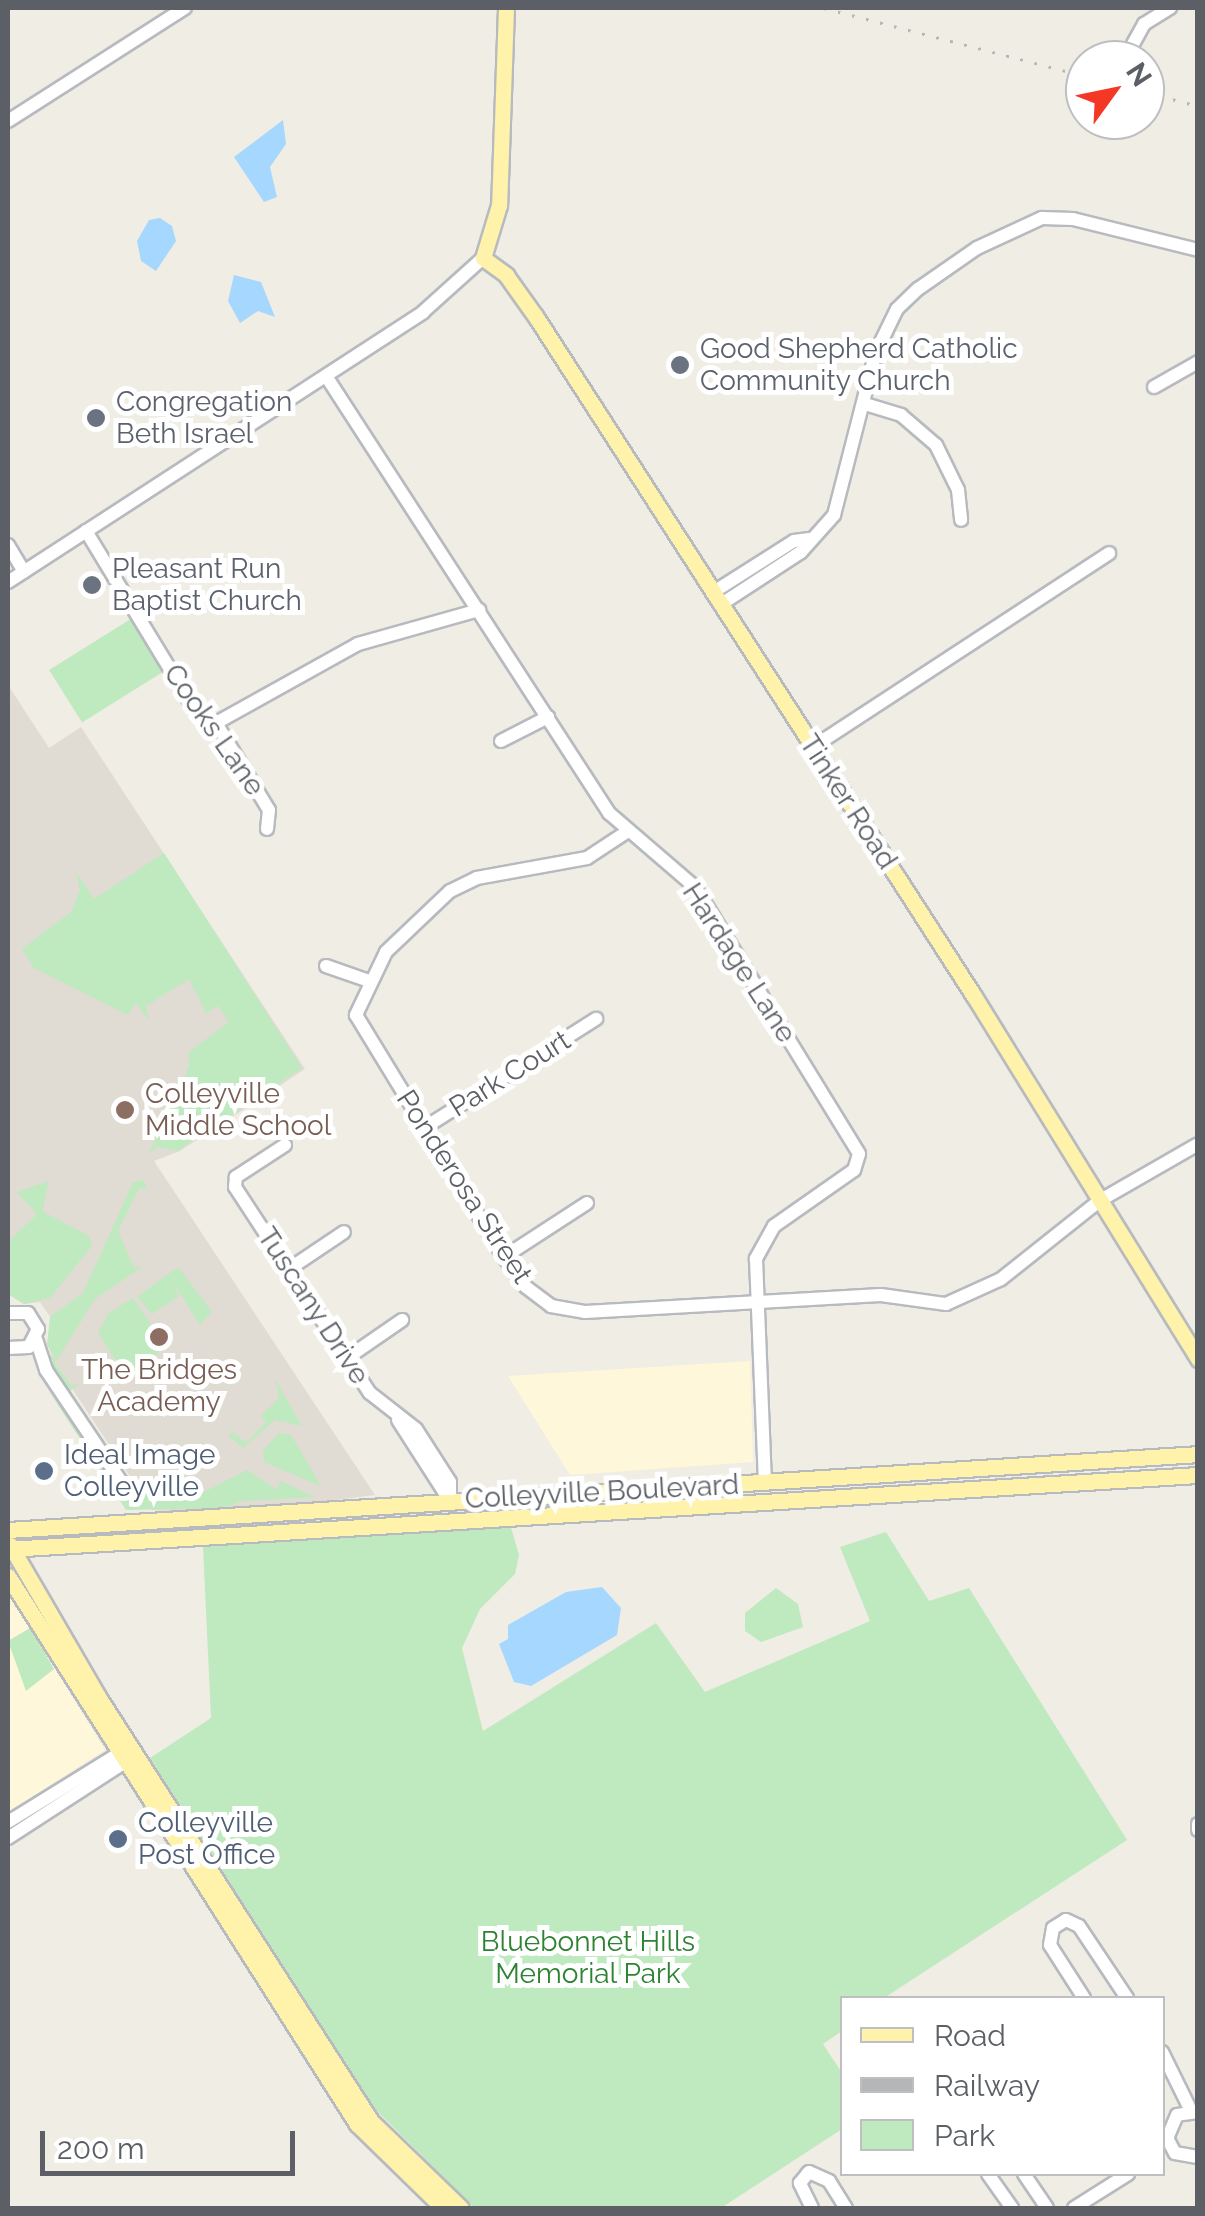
<!DOCTYPE html>
<html>
<head>
<meta charset="utf-8">
<style>
	body { margin:0 }
	#map { position:relative; width:1205px; height:2216px; overflow:hidden; background:#f0ede4; font-family:Raleway,sans-serif }
	div>[style] { position:absolute }
	[style*='--x'] { left:calc(var(--x)*1px); top:calc(var(--y)*1px); width:calc(var(--w)*1px); rotate:calc(var(--a)*1deg) }
	.commercial>* { inset:0; background:#fff7da }
	.education>* { inset:0; background:#e0dcd3 }
	.green>* { inset:0; background:#bfe9bf; transform-origin:0 0 }
	.water>* { inset:0; background:#a5d7ff }
	.roads { filter:drop-shadow(2px 0 #b7babf) drop-shadow(-2px 0 #b7babf) drop-shadow(0 2px #b7babf) drop-shadow(0 -2px #b7babf) }
	.minor>* { height:12px; margin:-6px; padding:0 6px; transform-origin:6px; border-radius:6px; background:#fff }
	.major>* { height:15px; margin:-7.5px; padding:0 7.5px; transform-origin:7.5px; border-radius:7.5px; background:#fff2aa }
	.rail>* { height:2.5px; margin-top:-1.25px; transform-origin:0; background:repeating-linear-gradient(90deg,#b5b6b7 0 2.5px,transparent 0 14.5px) }
	.dots>* { width:28px; height:28px; translate:-50% -50%; box-sizing:border-box; border:5px solid #fff; border-radius:50% }
	span { translate:-50% -50%; white-space:nowrap; text-align:center; line-height:1.15; -webkit-text-stroke:10px #fff; paint-order:stroke }
	.worship-label { font-size:28px; color:#5b616d }
	.left { translate:0 -50%; text-align:left }
	.street-label { font-size:28px; color:#5c6066 }
	.education-label { font-size:28px; color:#785e54 }
	.service-label { font-size:28px; color:#4e5e75 }
	.park-label { font-size:28px; color:#2e8233 }
	.frame { position:absolute; inset:0; border:10px solid #5c6066; pointer-events:none }
	.legend { position:absolute; left:840px; top:1996px; width:325px; height:180px; box-sizing:border-box; background:#fff; border:2px solid #bebfc2; margin:0; padding:12px 18px; list-style:none; font-size:30px; color:#5c6066 }
	.legend li { display:flex; align-items:center; gap:20px; height:50px }
	.legend b { width:50px; border:2px solid #bebfc2 }
	.north { position:absolute; left:1065px; top:40px; width:100px; height:100px; box-sizing:border-box; background:#fff; border:2px solid #bebfc2; border-radius:50%; rotate:57deg; font-size:28px; font-weight:700; line-height:40px; text-align:center; color:#5c6066 }
	.north::after { content:''; display:block; margin:auto; width:35px; height:45px; background:#f53825; clip-path:polygon(50% 0,100% 100%,50% 72%,0 100%) }
	.scale { position:absolute; left:40px; top:2131px; width:255px; height:45px; box-sizing:border-box; border:5px solid #5c6066; border-top:0; padding-left:12px; font-size:30px; line-height:35px; white-space:nowrap; color:#5c6066; -webkit-text-stroke:8px #fff; paint-order:stroke }
</style>
</head>
<body>
<div id="map">
	<div class="commercial">
		<div style="clip-path:polygon(750px 1361px,753px 1462px,570px 1475px,508px 1376px)"></div>
		<div style="clip-path:polygon(8px 1593px,105px 1750px,8px 1812px)"></div>
	</div>
	<div class="education">
		<div style="clip-path:polygon(8px 685px,49px 748px,81px 727px,305px 1069px,180px 1151px,154px 1161px,375px 1495px,224px 1514px,152px 1510px,54px 1361px,47px 1344px,51px 1318px,40px 1302px,24px 1304px,8px 1294px)"></div>
	</div>
	<div class="green">
		<div style="left:134px;top:617px;width:62px;height:100px;rotate:58deg"></div>
		<div style="clip-path:polygon(164px 853px,302px 1068px,177px 1151px,158px 1147px,149px 1153px,189px 1067px,189px 1052px,229px 1022px,218px 1006px,206px 1013px,189px 979px,146px 1006px,149px 1021px,136px 1003px,128px 1015px,34px 968px,22px 949px,72px 911px,80px 890px,76px 872px,94px 899px)"></div>
		<div style="clip-path:polygon(144px 1180px,147px 1189px,139px 1188px,118px 1231px,134px 1268px,142px 1267px,95px 1299px,55px 1363px,71px 1385px,79px 1384px,70px 1391px,50px 1367px,53px 1360px,46px 1361px,47px 1352px,56px 1360px,47px 1344px,50px 1317px,83px 1293px,133px 1182px)"></div>
		<div style="clip-path:polygon(49px 1181px,42px 1211px,89px 1236px,92px 1246px,50px 1298px,24px 1304px,8px 1294px,8px 1242px,37px 1214px,17px 1192px)"></div>
		<div style="clip-path:polygon(178px 1267px,212px 1312px,200px 1325px,170px 1278px,179px 1296px,152px 1314px,137px 1297px)"></div>
		<div style="clip-path:polygon(133px 1298px,167px 1348px,155px 1347px,162px 1350px,125px 1375px,98px 1333px,109px 1313px)"></div>
		<div style="clip-path:polygon(275px 1379px,302px 1426px,275px 1420px,243px 1448px,229px 1436px,232px 1431px,246px 1443px,266px 1422px,261px 1416px,279px 1398px)"></div>
		<div style="clip-path:polygon(47px 1388px,126px 1499px,155px 1484px,192px 1498px,247px 1470px,277px 1490px,280px 1481px,315px 1497px,243px 1501px,225px 1507px,315px 1501px,225px 1508px,126px 1510px)"></div>
		<div style="clip-path:polygon(279px 1433px,291px 1435px,321px 1486px,264px 1462px,263px 1451px)"></div>
		<div style="clip-path:polygon(510px 1524px,519px 1555px,515px 1574px,480px 1609px,462px 1648px,483px 1731px,656px 1623px,705px 1692px,870px 1621px,840px 1547px,886px 1532px,929px 1601px,969px 1588px,1127px 1840px,884px 1998px,842px 1998px,842px 2031px,823px 2044px,842px 2073px,842px 2129px,721px 2208px,475px 2208px,376px 2110px,150px 1758px,211px 1718px,203px 1546px)"></div>
		<div style="clip-path:polygon(776px 1588px,798px 1604px,803px 1627px,761px 1642px,745px 1631px,745px 1613px)"></div>
		<div style="clip-path:polygon(30px 1628px,54px 1669px,26px 1691px,8px 1641px)"></div>
	</div>
	<div class="water">
		<div style="clip-path:polygon(283px 120px,286px 144px,270px 167px,277px 197px,264px 202px,234px 157px)"></div>
		<div style="clip-path:polygon(160px 218px,172px 226px,176px 241px,156px 271px,141px 261px,137px 241px,149px 220px)"></div>
		<div style="clip-path:polygon(234px 275px,261px 282px,275px 317px,258px 311px,240px 323px,228px 301px)"></div>
		<div style="clip-path:polygon(602px 1587px,621px 1608px,617px 1635px,531px 1686px,514px 1682px,499px 1644px,508px 1639px,508px 1625px,566px 1592px)"></div>
	</div>
	<div class="roads">
		<div class="minor">
			<div style="--x:1133;--y:44;--w:23;--a:-61"></div>
			<div style="--x:1144;--y:24;--w:31;--a:-32"></div>
			<div style="--x:8;--y:121;--w:210;--a:-32.6"></div>
			<div style="--x:326;--y:376;--w:521;--a:57.07"></div>
			<div style="--x:609;--y:813;--w:113;--a:40.7"></div>
			<div style="--x:695;--y:887;--w:313;--a:58.4"></div>
			<div style="--x:859;--y:1154;--w:17;--a:107"></div>
			<div style="--x:854;--y:1170;--w:98;--a:145"></div>
			<div style="--x:774;--y:1226;--w:38;--a:119"></div>
			<div style="--x:756;--y:1259;--w:223;--a:87.7"></div>
			<div style="--x:1154;--y:387;--w:51;--a:-29.6"></div>
			<div style="--x:865;--y:404;--w:38;--a:17"></div>
			<div style="--x:901;--y:415;--w:46;--a:40.6"></div>
			<div style="--x:936;--y:445;--w:50;--a:63.9"></div>
			<div style="--x:958;--y:490;--w:30;--a:84"></div>
			<div style="--x:86;--y:531;--w:221;--a:58.7"></div>
			<div style="--x:201;--y:720;--w:15;--a:11"></div>
			<div style="--x:216;--y:723;--w:102;--a:58.7"></div>
			<div style="--x:269;--y:810;--w:19;--a:96"></div>
			<div style="--x:8;--y:545;--w:31;--a:59"></div>
			<div style="--x:8;--y:582;--w:495;--a:-33"></div>
			<div style="--x:423;--y:312;--w:81;--a:-42"></div>
			<div style="--x:712;--y:593;--w:97;--a:-32.4"></div>
			<div style="--x:794;--y:541;--w:15;--a:-8"></div>
			<div style="--x:720;--y:605;--w:97;--a:-33.2"></div>
			<div style="--x:801;--y:552;--w:50;--a:-48.3"></div>
			<div style="--x:834;--y:515;--w:168;--a:-75.6"></div>
			<div style="--x:876;--y:352;--w:48;--a:-64"></div>
			<div style="--x:897;--y:309;--w:29;--a:-44"></div>
			<div style="--x:918;--y:289;--w:72;--a:-34.8"></div>
			<div style="--x:977;--y:248;--w:72;--a:-24.8"></div>
			<div style="--x:1042;--y:218;--w:31;--a:2"></div>
			<div style="--x:1073;--y:219;--w:129;--a:13.9"></div>
			<div style="--x:216;--y:723;--w:162;--a:-29.1"></div>
			<div style="--x:358;--y:644;--w:126;--a:-15.7"></div>
			<div style="--x:501;--y:741;--w:53;--a:-27.1"></div>
			<div style="--x:813;--y:747;--w:354;--a:-33.2"></div>
			<div style="--x:625;--y:833;--w:45;--a:146.7"></div>
			<div style="--x:587;--y:858;--w:112;--a:169.7"></div>
			<div style="--x:477;--y:878;--w:30;--a:154"></div>
			<div style="--x:450;--y:891;--w:88;--a:136.4"></div>
			<div style="--x:386;--y:952;--w:70;--a:115.5"></div>
			<div style="--x:356;--y:1015;--w:284;--a:58.6"></div>
			<div style="--x:504;--y:1257;--w:37;--a:54"></div>
			<div style="--x:526;--y:1287;--w:31;--a:37"></div>
			<div style="--x:551;--y:1306;--w:35;--a:10"></div>
			<div style="--x:585;--y:1312;--w:296;--a:-3.3"></div>
			<div style="--x:881;--y:1295;--w:66;--a:7.9"></div>
			<div style="--x:946;--y:1304;--w:60;--a:-24.4"></div>
			<div style="--x:1001;--y:1279;--w:125;--a:-38.5"></div>
			<div style="--x:1099;--y:1201;--w:114;--a:-29.9"></div>
			<div style="--x:326;--y:966;--w:46;--a:19.2"></div>
			<div style="--x:424;--y:1128;--w:204;--a:-32.4"></div>
			<div style="--x:285;--y:1145;--w:59;--a:146.9"></div>
			<div style="--x:236;--y:1177;--w:10;--a:96"></div>
			<div style="--x:235;--y:1187;--w:246;--a:56.8"></div>
			<div style="--x:370;--y:1393;--w:58;--a:38"></div>
			<div style="--x:416;--y:1429;--w:63;--a:57.3"></div>
			<div style="--x:450;--y:1482;--w:19;--a:90"></div>
			<div style="--x:504;--y:1257;--w:99;--a:-33"></div>
			<div style="--x:289;--y:1269;--w:66;--a:-33.9"></div>
			<div style="--x:8;--y:1313;--w:20;--a:0"></div>
			<div style="--x:28;--y:1313;--w:19;--a:58"></div>
			<div style="--x:38;--y:1329;--w:20;--a:117"></div>
			<div style="--x:29;--y:1347;--w:21;--a:177"></div>
			<div style="--x:36;--y:1339;--w:33;--a:72"></div>
			<div style="--x:46;--y:1370;--w:143;--a:56.1"></div>
			<div style="--x:347;--y:1358;--w:67;--a:-34.6"></div>
			<div style="--x:398;--y:1420;--w:96;--a:57.3"></div>
			<div style="--x:8;--y:1822;--w:141;--a:-31.7"></div>
			<div style="--x:1198;--y:1824;--w:6;--a:90"></div>
			<div style="--x:8;--y:1838;--w:147;--a:-33"></div>
			<div style="--x:1084;--y:1998;--w:63;--a:-122.7"></div>
			<div style="--x:1050;--y:1945;--w:17;--a:-80"></div>
			<div style="--x:1053;--y:1928;--w:15;--a:-32"></div>
			<div style="--x:1066;--y:1920;--w:14;--a:25"></div>
			<div style="--x:1079;--y:1926;--w:87;--a:56.3"></div>
			<div style="--x:1162;--y:2052;--w:66;--a:63.8"></div>
			<div style="--x:1198;--y:2112;--w:21;--a:172"></div>
			<div style="--x:1177;--y:2115;--w:25;--a:113"></div>
			<div style="--x:1167;--y:2138;--w:17;--a:62"></div>
			<div style="--x:1175;--y:2153;--w:23;--a:10"></div>
			<div style="--x:988;--y:2174;--w:42;--a:54.8"></div>
			<div style="--x:1024;--y:2174;--w:41;--a:55.9"></div>
			<div style="--x:812;--y:2208;--w:28;--a:-116"></div>
			<div style="--x:800;--y:2183;--w:14;--a:-51"></div>
			<div style="--x:809;--y:2172;--w:22;--a:24"></div>
			<div style="--x:829;--y:2181;--w:32;--a:58"></div>
			<div style="--x:1074;--y:2208;--w:64;--a:-32.2"></div>
		</div>
		<div class="major">
			<div style="--x:506;--y:8;--w:197;--a:92"></div>
			<div style="--x:499;--y:205;--w:55;--a:106.8"></div>
			<div style="--x:483;--y:258;--w:29;--a:36"></div>
			<div style="--x:506;--y:275;--w:52;--a:54.5"></div>
			<div style="--x:536;--y:317;--w:808;--a:57.18"></div>
			<div style="--x:974;--y:996;--w:427;--a:58.3"></div>
			<div style="--x:8;--y:1530;--w:1192;--a:-3.65"></div>
			<div style="--x:10;--y:1545;--w:177;--a:59.8"></div>
			<div style="--x:99;--y:1698;--w:503;--a:57.26"></div>
			<div style="--x:371;--y:2121;--w:125;--a:44"></div>
			<div style="--x:8;--y:1549;--w:1192;--a:-3.56"></div>
			<div style="--x:8;--y:1576;--w:650;--a:57.51"></div>
			<div style="--x:357;--y:2124;--w:120;--a:44.3"></div>
		</div>
	</div>
	<div class="rail">
		<div style="--x:824;--y:8;--w:270;--a:14.6"></div>
		<div style="--x:1145;--y:92;--w:55;--a:14.8"></div>
	</div>
	<div class="dots">
		<div style="left:680px;top:365px;background:#6b7280"></div>
		<div style="left:96px;top:418px;background:#6b7280"></div>
		<div style="left:92px;top:585px;background:#6b7280"></div>
		<div style="left:125px;top:1110px;background:#8d6e63"></div>
		<div style="left:159px;top:1337px;background:#8d6e63"></div>
		<div style="left:44px;top:1471px;background:#5c6f8a"></div>
		<div style="left:118px;top:1839px;background:#5c6f8a"></div>
	</div>
	<div class="worship-label">
		<span class="left" style="left:700px;top:365px">Good Shepherd Catholic<br>Community Church</span>
		<span class="left" style="left:116px;top:418px">Congregation<br>Beth Israel</span>
		<span class="left" style="left:112px;top:585px">Pleasant Run<br>Baptist Church</span>
	</div>
	<div class="street-label">
		<span style="left:214px;top:730px;rotate:55deg">Cooks Lane</span>
		<span style="left:848px;top:802px;rotate:57deg">Tinker Road</span>
		<span style="left:739px;top:963px;rotate:57deg">Hardage Lane</span>
		<span style="left:510px;top:1074px;rotate:-32deg">Park Court</span>
		<span style="left:464px;top:1187px;rotate:57deg">Ponderosa Street</span>
		<span style="left:313px;top:1306px;rotate:57deg">Tuscany Drive</span>
		<span style="left:602px;top:1492px;rotate:-3deg">Colleyville Boulevard</span>
	</div>
	<div class="education-label">
		<span class="left" style="left:145px;top:1110px">Colleyville<br>Middle School</span>
		<span style="left:159px;top:1386px">The Bridges<br>Academy</span>
	</div>
	<div class="service-label">
		<span class="left" style="left:64px;top:1471px">Ideal Image<br>Colleyville</span>
		<span class="left" style="left:138px;top:1839px">Colleyville<br>Post Office</span>
	</div>
	<div class="park-label">
		<span style="left:588px;top:1958px">Bluebonnet Hills<br>Memorial Park</span>
	</div>
	<div class="frame"></div>
	<ul class="legend">
	<li><b style="height:12px;background:#fff2aa"></b>Road</li>
	<li><b style="height:12px;background:#b5b6b7"></b>Railway</li>
	<li><b style="height:28px;background:#bfe9bf"></b>Park</li>
	</ul>
	<div class="north">N</div>
	<div class="scale">200 m</div>
</div>
</body>
</html>
